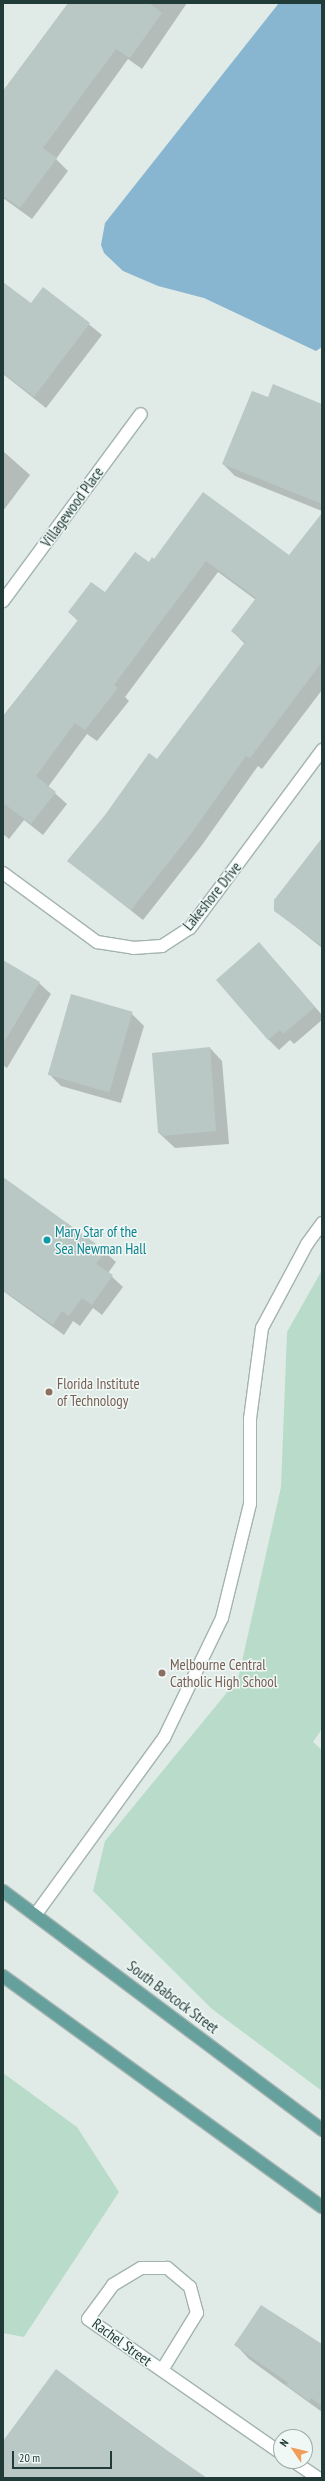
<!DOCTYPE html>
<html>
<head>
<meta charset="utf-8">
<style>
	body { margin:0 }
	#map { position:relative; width:325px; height:2481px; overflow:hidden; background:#e0ebe8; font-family:"PT Sans Narrow",sans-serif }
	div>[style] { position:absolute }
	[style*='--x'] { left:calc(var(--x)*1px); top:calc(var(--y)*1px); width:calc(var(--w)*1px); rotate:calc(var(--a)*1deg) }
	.green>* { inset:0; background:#b9dcca }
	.water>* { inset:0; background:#88b6d0 }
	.shadow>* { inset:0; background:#0003 }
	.building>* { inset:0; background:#b9c8c5; transform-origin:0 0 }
	.roads { filter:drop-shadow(1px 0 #a3b3b0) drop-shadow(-1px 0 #a3b3b0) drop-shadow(0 1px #a3b3b0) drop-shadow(0 -1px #a3b3b0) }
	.minor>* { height:12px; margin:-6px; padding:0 6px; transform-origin:6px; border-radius:6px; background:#fff }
	.major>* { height:12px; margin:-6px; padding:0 6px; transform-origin:6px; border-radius:6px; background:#65a09d }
	.dots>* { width:11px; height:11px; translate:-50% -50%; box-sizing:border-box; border:2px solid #f0f8f5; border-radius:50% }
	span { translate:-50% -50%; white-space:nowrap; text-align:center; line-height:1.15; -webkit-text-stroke:3px #f0f8f5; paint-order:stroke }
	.street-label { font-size:15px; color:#213b39 }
	.culture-label { font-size:15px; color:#0d838f }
	.left { translate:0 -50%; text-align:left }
	.education-label { font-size:15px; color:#785e54 }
	.frame { position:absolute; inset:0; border:4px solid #213b39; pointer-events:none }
	.north { position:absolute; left:273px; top:2429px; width:40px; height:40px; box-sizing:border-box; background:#f0f8f5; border:1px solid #9dacaa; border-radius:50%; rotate:305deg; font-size:11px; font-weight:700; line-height:16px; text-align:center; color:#213b39 }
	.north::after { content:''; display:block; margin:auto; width:14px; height:18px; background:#f09d59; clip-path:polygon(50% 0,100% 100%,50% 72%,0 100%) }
	.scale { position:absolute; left:12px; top:2451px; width:100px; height:18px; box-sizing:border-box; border:2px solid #213b39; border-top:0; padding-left:5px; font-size:12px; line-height:14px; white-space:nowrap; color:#213b39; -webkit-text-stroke:3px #f0f8f5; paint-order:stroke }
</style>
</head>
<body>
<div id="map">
	<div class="green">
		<div style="clip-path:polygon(322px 1270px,322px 1729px,313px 1742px,322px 1750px,322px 2091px,212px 2009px,93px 1891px,105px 1841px,238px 1679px,281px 1487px,287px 1332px)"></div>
		<div style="clip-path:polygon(3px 2073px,77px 2127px,119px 2192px,24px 2337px,3px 2333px)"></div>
	</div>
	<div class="water">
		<div style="clip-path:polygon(279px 3px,322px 3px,322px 347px,316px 351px,204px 298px,158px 286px,123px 271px,104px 253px,101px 245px,105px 223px)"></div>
	</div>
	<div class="shadow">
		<div style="clip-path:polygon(69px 3px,187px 3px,142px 69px,128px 59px,56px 159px,68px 171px,32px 219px,3px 198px,3px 91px)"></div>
		<div style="clip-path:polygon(3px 283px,31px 305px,44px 288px,102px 335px,46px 408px,3px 374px)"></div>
		<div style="clip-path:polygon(268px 399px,322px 405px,322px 511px,235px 476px,223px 464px)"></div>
		<div style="clip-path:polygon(3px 451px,30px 475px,3px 511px)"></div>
		<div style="clip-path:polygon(322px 515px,322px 690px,262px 769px,258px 766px,202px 845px,143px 920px,68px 861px,157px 760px,245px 644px,232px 631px,256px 600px,218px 572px,125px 697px,129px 701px,97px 741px,87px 734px,48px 787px,67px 804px,43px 835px,24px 820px,9px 839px,3px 834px,3px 716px,78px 621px,69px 612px,105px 593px,154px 560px,290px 557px)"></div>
		<div style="clip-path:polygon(322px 839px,322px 948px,275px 910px)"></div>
		<div style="clip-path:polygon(259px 943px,322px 1015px,322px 1020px,294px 1044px,290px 1040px,279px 1050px,268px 1039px)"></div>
		<div style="clip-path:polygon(3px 961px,39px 983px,51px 994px,7px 1068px,3px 1065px)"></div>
		<div style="clip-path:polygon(131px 1013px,144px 1026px,121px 1103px,61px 1086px,48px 1073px)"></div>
		<div style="clip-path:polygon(210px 1048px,222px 1061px,229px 1144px,175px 1148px,159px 1133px)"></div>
		<div style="clip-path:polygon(3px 1179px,105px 1252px,116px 1262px,108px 1273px,123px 1287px,102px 1315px,93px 1308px,80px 1326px,73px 1321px,64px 1335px,3px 1291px)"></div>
		<div style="clip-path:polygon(291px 2324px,322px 2345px,322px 2412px,249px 2359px,235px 2344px)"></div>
		<div style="clip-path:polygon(56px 2370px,191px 2468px,201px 2478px,3px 2478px,3px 2445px)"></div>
	</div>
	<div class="building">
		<div style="clip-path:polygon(68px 3px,149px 3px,162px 13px,130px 58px,116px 49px,43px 148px,57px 158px,20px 208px,3px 196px,3px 91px)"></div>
		<div style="clip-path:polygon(3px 282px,31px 303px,43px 287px,90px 323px,34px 397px,3px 373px)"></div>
		<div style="clip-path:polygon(273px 384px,322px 404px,322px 504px,222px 464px,252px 391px,268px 397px)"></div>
		<div style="clip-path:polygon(203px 492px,289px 555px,322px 513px,322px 662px,250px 758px,246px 756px,191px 834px,131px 910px,67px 861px,105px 815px,149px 753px,157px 759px,245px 642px,231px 631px,256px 598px,206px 561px,114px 685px,118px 688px,85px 730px,75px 723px,36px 776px,56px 792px,31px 824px,3px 803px,3px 717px,78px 620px,68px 612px,91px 582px,105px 592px,135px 552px,149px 562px,152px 557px,154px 559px)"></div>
		<div style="clip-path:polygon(322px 838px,322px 946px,274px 911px,274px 900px)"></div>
		<div style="clip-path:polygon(259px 942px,315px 1007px,283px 1034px,280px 1030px,268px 1040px,216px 980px)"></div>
		<div style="clip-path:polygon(3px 960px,40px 982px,3px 1044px)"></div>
		<div style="left:71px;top:994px;width:64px;height:84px;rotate:16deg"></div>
		<div style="clip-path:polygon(210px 1047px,216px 1131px,162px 1136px,161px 1133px,158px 1133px,152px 1053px)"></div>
		<div style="clip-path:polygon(3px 1177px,106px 1251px,96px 1264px,113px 1275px,92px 1305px,82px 1298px,69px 1316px,62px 1311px,53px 1325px,3px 1290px)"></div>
		<div style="clip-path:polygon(261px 2305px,322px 2344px,322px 2406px,311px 2398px,309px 2401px,286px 2385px,288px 2383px,234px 2345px)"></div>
		<div style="clip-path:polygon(56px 2369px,133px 2427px,207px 2478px,3px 2478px,3px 2441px)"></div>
	</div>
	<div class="roads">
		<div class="minor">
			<div style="--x:3;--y:601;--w:232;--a:-53.6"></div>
			<div style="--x:3;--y:873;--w:117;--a:36.3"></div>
			<div style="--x:97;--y:942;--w:36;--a:9"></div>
			<div style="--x:133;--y:948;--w:29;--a:-4"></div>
			<div style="--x:162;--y:946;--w:33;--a:-33"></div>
			<div style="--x:190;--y:928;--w:222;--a:-53.4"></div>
			<div style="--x:36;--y:1914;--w:218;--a:-54"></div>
			<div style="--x:164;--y:1738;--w:133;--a:-64.2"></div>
			<div style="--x:222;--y:1618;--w:117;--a:-76.2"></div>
			<div style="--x:250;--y:1504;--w:85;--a:-90"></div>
			<div style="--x:250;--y:1419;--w:92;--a:-82.5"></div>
			<div style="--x:262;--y:1328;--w:95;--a:-61.8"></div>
			<div style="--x:307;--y:1244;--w:26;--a:-54"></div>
			<div style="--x:162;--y:2370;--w:67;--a:-58.4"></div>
			<div style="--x:197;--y:2313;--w:27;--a:-105"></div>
			<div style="--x:190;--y:2287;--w:30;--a:-140"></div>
			<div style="--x:167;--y:2268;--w:26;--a:180"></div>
			<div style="--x:141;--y:2268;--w:33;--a:149"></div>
			<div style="--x:113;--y:2285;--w:42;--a:126.3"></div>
			<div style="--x:88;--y:2319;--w:235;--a:34.8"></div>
			<div style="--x:293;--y:2461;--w:30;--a:34"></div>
		</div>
		<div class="major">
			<div style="--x:3;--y:1891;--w:399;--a:36.8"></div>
			<div style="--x:3;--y:1976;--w:394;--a:35.9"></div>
		</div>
	</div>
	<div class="dots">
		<div style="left:47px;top:1240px;background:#0f9aa8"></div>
		<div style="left:49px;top:1392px;background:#8d6e63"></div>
		<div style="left:162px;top:1673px;background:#8d6e63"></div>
	</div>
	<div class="street-label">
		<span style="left:72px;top:507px;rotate:-54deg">Villagewood Place</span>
		<span style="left:212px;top:896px;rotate:-51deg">Lakeshore Drive</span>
		<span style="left:173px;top:1997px;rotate:37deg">South Babcock Street</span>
		<span style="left:122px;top:2342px;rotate:36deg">Rachel Street</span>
	</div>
	<div class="culture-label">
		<span class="left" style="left:55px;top:1240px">Mary Star of the<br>Sea Newman Hall</span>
	</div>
	<div class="education-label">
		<span class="left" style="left:57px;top:1392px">Florida Institute<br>of Technology</span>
		<span class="left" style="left:170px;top:1673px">Melbourne Central<br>Catholic High School</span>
	</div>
	<div class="frame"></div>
	<div class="north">N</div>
	<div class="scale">20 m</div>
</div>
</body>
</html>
